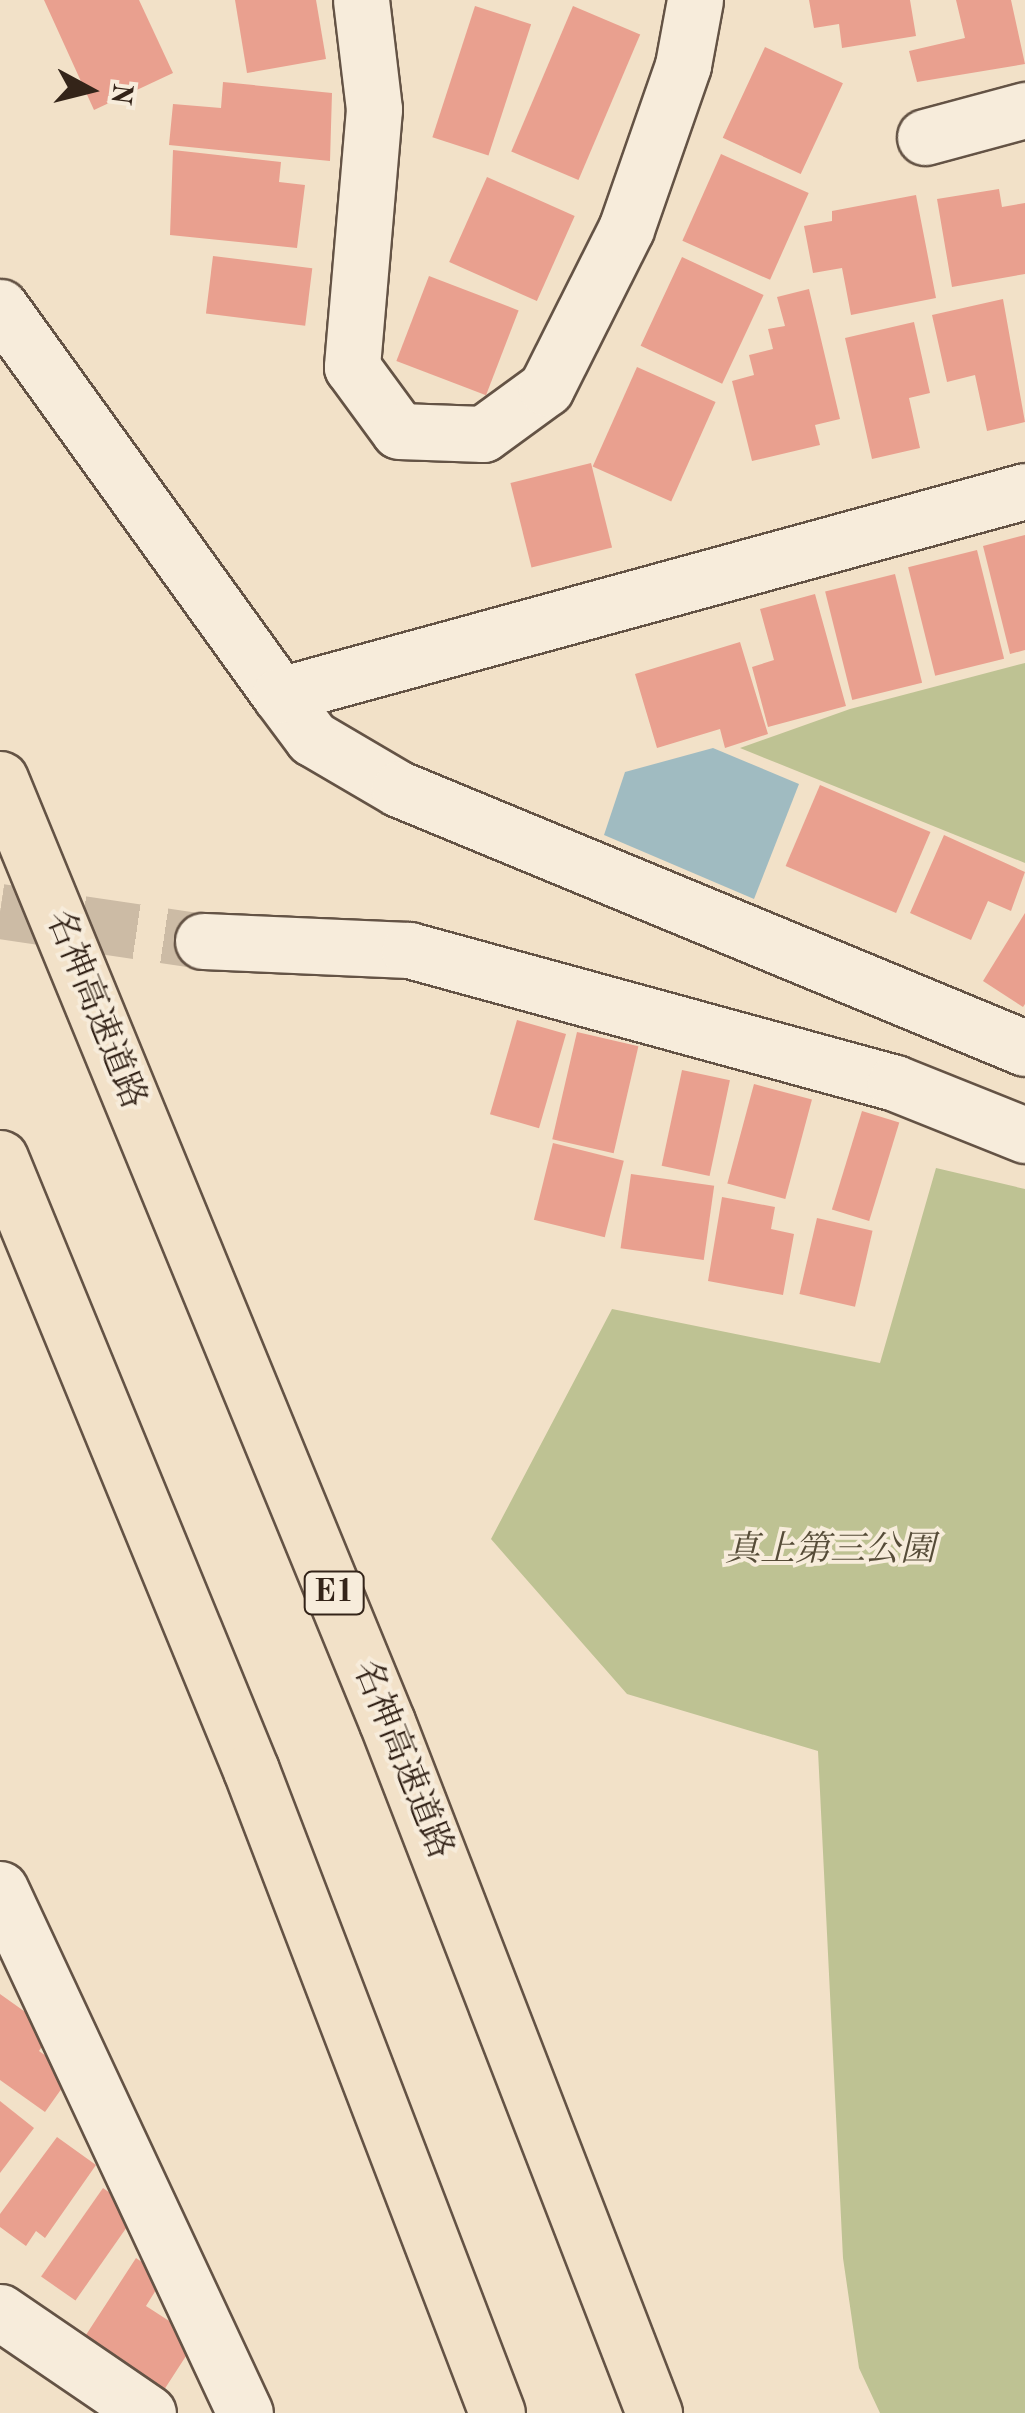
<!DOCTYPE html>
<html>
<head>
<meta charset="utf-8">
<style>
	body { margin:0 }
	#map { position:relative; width:1025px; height:2413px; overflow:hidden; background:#f2e1c8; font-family:"Old Standard TT","Noto Serif JP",serif }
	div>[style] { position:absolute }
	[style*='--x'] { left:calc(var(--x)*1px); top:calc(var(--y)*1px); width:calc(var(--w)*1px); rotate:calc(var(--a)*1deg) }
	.green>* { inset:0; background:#bec293 }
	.water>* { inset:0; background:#a0bbc1 }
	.building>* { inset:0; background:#e9a08f; transform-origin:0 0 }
	.minor-tunnel>* { height:55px; margin-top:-27.5px; transform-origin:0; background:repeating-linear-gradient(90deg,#ccbba5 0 55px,transparent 0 83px) }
	.roads { filter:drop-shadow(2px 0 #645345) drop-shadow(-2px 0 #645345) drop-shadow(0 2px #645345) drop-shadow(0 -2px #645345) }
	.minor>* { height:55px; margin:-27.5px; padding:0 27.5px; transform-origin:27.5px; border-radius:27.5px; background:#f7ecdb }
	.tertiary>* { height:55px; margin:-27.5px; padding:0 27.5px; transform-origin:27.5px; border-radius:27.5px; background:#f7ecdb }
	.motorway>* { height:55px; margin:-27.5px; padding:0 27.5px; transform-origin:27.5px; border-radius:27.5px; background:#f2e1c8 }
	span { translate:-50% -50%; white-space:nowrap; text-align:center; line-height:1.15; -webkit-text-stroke:8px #f7ecdb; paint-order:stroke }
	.shield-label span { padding:2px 8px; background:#f7ecdb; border:2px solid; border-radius:8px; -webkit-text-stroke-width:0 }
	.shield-label { font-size:32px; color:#342419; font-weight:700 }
	.street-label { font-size:35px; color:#342419 }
	.park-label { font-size:35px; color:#564c38; font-style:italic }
	.north { position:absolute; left:40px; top:40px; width:100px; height:100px; -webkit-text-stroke:8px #f7ecdb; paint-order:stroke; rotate:97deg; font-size:28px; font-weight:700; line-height:40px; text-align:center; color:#342419 }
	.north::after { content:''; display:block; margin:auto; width:35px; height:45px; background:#342419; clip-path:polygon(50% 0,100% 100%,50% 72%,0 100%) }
</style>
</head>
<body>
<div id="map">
	<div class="green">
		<div style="clip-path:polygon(1025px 663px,1025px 863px,740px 748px,850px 709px)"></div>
		<div style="clip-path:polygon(936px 1168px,1025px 1189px,1025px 2413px,880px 2413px,859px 2368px,843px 2258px,818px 1751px,627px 1694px,491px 1539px,612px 1309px,880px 1363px)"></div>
	</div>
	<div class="water">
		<div style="clip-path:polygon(713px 748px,799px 784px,754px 899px,604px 835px,625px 772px)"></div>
	</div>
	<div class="building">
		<div style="clip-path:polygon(44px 0,139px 0,173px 73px,94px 110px)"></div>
		<div style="clip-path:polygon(235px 0,316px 0,326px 59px,247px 73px)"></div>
		<div style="clip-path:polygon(809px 0,910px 0,916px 36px,842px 48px,839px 24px,814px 28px)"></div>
		<div style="clip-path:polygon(956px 0,1011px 0,1025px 64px,917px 82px,909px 51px,965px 38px)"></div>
		<div style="left:475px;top:6px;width:59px;height:138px;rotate:18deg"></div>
		<div style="left:573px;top:6px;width:73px;height:158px;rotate:23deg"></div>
		<div style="left:765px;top:47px;width:86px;height:100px;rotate:25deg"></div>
		<div style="clip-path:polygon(223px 82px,332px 93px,330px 161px,169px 145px,173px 104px,221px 108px)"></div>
		<div style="clip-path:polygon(173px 150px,281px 162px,279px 182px,305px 185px,297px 248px,170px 235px)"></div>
		<div style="left:721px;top:154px;width:96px;height:95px;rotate:24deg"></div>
		<div style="left:487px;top:177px;width:96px;height:93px;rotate:24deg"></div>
		<div style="clip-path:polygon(999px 189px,1002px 207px,1025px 203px,1025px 274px,952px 287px,937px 199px)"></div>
		<div style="clip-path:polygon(916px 195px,936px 298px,851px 315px,842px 268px,813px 273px,804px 226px,832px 221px,832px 211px)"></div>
		<div style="left:213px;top:256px;width:100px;height:58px;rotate:7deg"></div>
		<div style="left:682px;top:257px;width:90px;height:98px;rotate:25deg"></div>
		<div style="left:429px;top:276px;width:96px;height:91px;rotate:21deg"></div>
		<div style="clip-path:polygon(809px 289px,840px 419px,815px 425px,820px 445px,752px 461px,732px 381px,754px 375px,749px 355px,773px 349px,768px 329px,785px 326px,777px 297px)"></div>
		<div style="clip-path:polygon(1003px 299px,1025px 422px,987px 431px,975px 375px,947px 382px,932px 315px)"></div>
		<div style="clip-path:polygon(914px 322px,930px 393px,909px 398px,920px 448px,872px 459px,845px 338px)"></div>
		<div style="left:637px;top:367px;width:86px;height:109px;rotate:24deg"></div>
		<div style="left:591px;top:463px;width:87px;height:83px;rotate:76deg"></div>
		<div style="clip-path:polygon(1025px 535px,1025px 650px,1010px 654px,983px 546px)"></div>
		<div style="left:977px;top:550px;width:112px;height:71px;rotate:76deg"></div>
		<div style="left:895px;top:574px;width:112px;height:72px;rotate:76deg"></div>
		<div style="clip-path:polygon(815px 594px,846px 706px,768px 727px,752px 667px,774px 660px,760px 609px)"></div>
		<div style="clip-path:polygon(740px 642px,768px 734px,725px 748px,720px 729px,657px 748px,635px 674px)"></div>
		<div style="left:820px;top:785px;width:120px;height:88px;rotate:23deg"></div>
		<div style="clip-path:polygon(944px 835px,1025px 872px,1011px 911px,988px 901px,971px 940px,910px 913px)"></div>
		<div style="clip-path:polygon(1025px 913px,1025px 1004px,1023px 1007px,983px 981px)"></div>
		<div style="left:517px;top:1020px;width:51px;height:98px;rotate:16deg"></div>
		<div style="left:577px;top:1032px;width:63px;height:110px;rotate:13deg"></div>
		<div style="left:682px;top:1070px;width:49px;height:98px;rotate:12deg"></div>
		<div style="left:754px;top:1084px;width:60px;height:103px;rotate:15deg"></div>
		<div style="left:862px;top:1111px;width:39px;height:103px;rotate:17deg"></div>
		<div style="left:553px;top:1143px;width:73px;height:79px;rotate:14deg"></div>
		<div style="left:631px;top:1174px;width:84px;height:75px;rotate:8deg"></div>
		<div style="clip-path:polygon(722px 1197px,775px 1207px,771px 1229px,794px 1234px,783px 1295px,708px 1281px)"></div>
		<div style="left:817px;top:1218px;width:57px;height:78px;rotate:13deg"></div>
		<div style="clip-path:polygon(0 1994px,52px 2031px,39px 2051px,72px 2074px,45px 2112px,0 2080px)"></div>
		<div style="clip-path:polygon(0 2101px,34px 2128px,0 2173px)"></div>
		<div style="clip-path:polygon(57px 2137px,96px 2165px,45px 2238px,36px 2231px,26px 2246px,0 2227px,0 2214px)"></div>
		<div style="left:103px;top:2188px;width:42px;height:108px;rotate:35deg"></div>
		<div style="clip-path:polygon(136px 2258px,164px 2277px,146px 2306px,197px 2339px,164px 2390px,84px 2338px)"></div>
	</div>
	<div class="minor-tunnel">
		<div style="--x:0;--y:911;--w:205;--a:8.4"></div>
	</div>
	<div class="roads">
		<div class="minor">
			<div style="--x:361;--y:0;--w:110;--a:83.2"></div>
			<div style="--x:374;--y:109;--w:259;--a:94.9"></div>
			<div style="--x:352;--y:367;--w:79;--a:53.7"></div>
			<div style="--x:399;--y:431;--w:84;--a:2"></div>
			<div style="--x:483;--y:434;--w:78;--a:-36.1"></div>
			<div style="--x:546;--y:388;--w:178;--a:-63.3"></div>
			<div style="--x:626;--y:229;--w:174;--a:-70.8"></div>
			<div style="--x:683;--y:65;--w:66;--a:-79.5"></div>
			<div style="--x:925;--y:137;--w:104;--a:-15.1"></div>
			<div style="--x:280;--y:695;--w:54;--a:53.3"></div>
			<div style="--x:312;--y:738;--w:101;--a:30.4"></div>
			<div style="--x:399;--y:789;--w:677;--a:22.48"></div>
			<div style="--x:203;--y:941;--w:206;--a:2.5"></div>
			<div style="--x:409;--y:950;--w:504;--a:15.3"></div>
			<div style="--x:895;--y:1083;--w:140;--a:21.8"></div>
			<div style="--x:0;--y:1889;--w:578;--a:64.94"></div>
			<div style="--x:0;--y:2312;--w:179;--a:34.3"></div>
		</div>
		<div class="tertiary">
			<div style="--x:0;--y:307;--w:478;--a:54.2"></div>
			<div style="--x:280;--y:695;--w:772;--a:-15.31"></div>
		</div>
		<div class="motorway">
			<div style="--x:0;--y:779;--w:1019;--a:67.69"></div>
			<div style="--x:387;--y:1722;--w:741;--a:68.87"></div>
			<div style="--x:0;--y:1158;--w:661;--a:67.7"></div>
			<div style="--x:251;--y:1770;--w:688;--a:69.06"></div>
		</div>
	</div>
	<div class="shield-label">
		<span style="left:334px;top:1593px">E1</span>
	</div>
	<div class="street-label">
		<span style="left:95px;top:1010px;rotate:68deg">名神高速道路</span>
		<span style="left:402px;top:1760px;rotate:68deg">名神高速道路</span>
	</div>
	<div class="park-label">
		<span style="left:830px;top:1551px">真上第三公園</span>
	</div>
	<div class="north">N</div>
</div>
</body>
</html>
